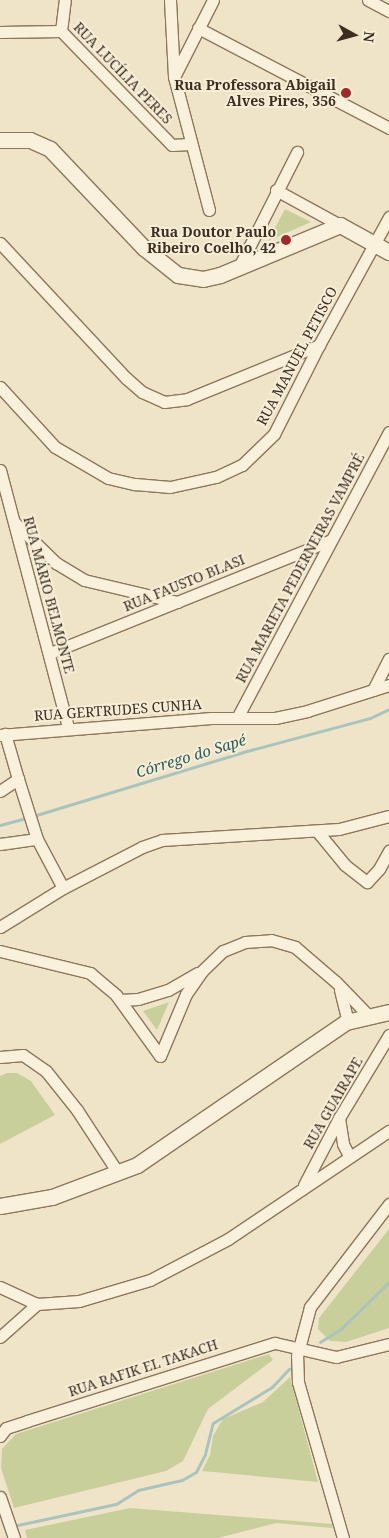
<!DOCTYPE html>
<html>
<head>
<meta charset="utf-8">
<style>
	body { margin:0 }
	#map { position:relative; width:389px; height:1538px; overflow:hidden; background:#f0e4c8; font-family:"Noto Serif",serif }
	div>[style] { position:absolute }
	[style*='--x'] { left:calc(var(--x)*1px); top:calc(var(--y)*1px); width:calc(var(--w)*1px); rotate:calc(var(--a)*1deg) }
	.green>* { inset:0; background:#c9cf9b }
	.stream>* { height:3px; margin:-1.5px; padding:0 1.5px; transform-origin:1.5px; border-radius:1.5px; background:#a9c4bc }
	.roads { filter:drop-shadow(1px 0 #8d765c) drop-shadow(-1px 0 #8d765c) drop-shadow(0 1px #8d765c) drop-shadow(0 -1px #8d765c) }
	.street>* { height:11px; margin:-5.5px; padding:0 5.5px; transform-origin:5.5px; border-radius:5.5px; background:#faf1dc }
	.secondary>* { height:15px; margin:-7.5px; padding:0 7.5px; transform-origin:7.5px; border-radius:7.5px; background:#faf1dc }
	.dots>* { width:14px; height:14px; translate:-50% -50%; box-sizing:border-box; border:2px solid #f7eed8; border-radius:50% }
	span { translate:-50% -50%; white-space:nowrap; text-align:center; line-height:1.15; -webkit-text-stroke:4px #f7eed8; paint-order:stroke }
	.street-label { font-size:14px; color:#3d2e20 }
	.poi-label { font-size:14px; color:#3d2e20; font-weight:700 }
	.right { translate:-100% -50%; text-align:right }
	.water-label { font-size:15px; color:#2f5d5a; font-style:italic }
	.north { position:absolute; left:329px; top:10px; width:50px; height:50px; -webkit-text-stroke:4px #f7eed8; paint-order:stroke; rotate:97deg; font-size:14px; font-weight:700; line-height:20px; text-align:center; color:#3d2e20 }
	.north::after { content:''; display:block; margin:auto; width:18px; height:22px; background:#3d2e20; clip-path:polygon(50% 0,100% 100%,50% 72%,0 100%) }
</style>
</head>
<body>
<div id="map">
	<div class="green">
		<div style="clip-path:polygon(285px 209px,311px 222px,268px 241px)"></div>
		<div style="clip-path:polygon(169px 1002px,157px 1030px,143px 1011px)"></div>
		<div style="clip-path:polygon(7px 1073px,17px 1073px,31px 1081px,55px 1115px,0 1144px,0 1076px)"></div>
		<div style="clip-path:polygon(389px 1229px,389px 1328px,346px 1342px,330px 1341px,318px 1329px,319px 1318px)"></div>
		<div style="clip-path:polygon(269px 1354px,273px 1360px,208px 1409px,183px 1461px,166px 1471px,14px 1508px,1px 1468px,2px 1449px,16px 1434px)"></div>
		<div style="clip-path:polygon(290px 1377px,318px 1482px,202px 1471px,210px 1455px,213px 1436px,223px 1419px,263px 1402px)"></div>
		<div style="clip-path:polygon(130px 1508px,333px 1524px,332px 1528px,276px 1523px,218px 1538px,27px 1538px,25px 1530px)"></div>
	</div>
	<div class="stream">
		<div style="--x:33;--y:816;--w:220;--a:-16.9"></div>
		<div style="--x:243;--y:752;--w:131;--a:-15"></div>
		<div style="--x:370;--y:718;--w:21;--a:-25"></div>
		<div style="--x:0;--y:825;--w:28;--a:-15"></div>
		<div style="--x:320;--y:1342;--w:26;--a:-32"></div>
		<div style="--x:342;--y:1328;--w:66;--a:-44.4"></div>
		<div style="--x:13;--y:1526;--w:105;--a:-12.1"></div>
		<div style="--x:116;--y:1504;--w:26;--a:-32"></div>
		<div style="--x:138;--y:1490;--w:45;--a:-12.8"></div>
		<div style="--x:182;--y:1480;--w:16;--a:-30"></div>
		<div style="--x:196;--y:1472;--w:20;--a:-63"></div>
		<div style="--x:205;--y:1454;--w:32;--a:-76"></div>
		<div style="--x:213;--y:1423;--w:69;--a:-31.4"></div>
		<div style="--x:272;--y:1387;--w:25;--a:-47"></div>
	</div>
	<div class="roads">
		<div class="street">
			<div style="--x:170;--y:0;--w:76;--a:87"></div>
			<div style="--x:368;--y:0;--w:24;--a:28"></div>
			<div style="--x:198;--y:28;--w:216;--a:27.6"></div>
			<div style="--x:61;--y:31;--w:31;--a:-83"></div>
			<div style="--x:0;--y:32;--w:61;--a:-0.9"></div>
			<div style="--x:61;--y:31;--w:159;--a:45.8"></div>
			<div style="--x:172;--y:145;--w:18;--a:-3"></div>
			<div style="--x:276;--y:190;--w:73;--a:28.7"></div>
			<div style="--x:209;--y:210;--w:138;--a:-104.7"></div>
			<div style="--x:174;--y:77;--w:86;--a:-63.1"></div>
			<div style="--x:0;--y:243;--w:185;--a:47"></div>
			<div style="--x:126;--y:378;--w:21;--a:41"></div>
			<div style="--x:142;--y:392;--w:24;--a:24"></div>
			<div style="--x:164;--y:402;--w:23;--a:-7"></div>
			<div style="--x:187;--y:399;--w:143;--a:-22.2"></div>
			<div style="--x:239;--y:267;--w:129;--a:-63.2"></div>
			<div style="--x:0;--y:387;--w:81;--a:47.5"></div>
			<div style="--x:55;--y:447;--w:61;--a:30.3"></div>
			<div style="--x:108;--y:478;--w:28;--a:13"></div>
			<div style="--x:135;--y:484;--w:35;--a:5"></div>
			<div style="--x:170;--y:487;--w:47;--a:-12.3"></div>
			<div style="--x:216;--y:477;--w:29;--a:-25"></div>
			<div style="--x:242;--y:465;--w:45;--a:-44.1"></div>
			<div style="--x:274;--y:434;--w:100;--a:-63.2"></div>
			<div style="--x:319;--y:345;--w:146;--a:-61.3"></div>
			<div style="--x:0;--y:470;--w:267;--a:75.2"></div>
			<div style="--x:14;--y:522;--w:59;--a:44.3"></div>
			<div style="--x:56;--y:563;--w:33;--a:31"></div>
			<div style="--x:84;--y:580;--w:96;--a:13.3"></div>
			<div style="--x:50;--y:653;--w:301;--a:-21.9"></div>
			<div style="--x:373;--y:690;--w:35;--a:-63"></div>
			<div style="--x:237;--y:718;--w:324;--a:-62"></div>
			<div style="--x:0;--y:735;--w:212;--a:-4.6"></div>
			<div style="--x:211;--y:718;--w:64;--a:0"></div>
			<div style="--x:275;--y:718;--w:33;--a:-12"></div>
			<div style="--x:307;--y:711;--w:86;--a:-17.6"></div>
			<div style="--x:18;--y:779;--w:63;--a:72.4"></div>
			<div style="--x:37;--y:839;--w:55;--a:62"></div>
			<div style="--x:0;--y:791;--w:22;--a:-34"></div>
			<div style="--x:18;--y:779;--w:47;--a:-106.1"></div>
			<div style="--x:317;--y:831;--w:44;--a:50.5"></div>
			<div style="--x:345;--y:865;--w:28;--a:38"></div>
			<div style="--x:367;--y:882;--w:18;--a:-47"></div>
			<div style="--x:379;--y:869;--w:21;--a:-61"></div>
			<div style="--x:0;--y:844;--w:37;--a:-8"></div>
			<div style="--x:0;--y:927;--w:74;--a:-31.8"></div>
			<div style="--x:63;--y:888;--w:89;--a:-27.4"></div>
			<div style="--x:142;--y:847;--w:21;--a:-19"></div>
			<div style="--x:162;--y:840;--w:177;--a:-3.6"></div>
			<div style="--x:339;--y:829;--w:52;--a:-14.6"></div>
			<div style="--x:0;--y:951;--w:93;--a:13.7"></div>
			<div style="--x:90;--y:973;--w:34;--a:40"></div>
			<div style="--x:116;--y:995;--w:75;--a:54.2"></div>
			<div style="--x:160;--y:1056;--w:67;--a:-67.2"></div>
			<div style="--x:186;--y:994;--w:28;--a:-55"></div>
			<div style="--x:202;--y:971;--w:29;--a:-44"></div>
			<div style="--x:223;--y:951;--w:24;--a:-22"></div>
			<div style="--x:245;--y:942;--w:26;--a:-4"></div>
			<div style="--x:271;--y:940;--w:25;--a:16"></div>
			<div style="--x:295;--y:947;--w:54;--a:40.5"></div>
			<div style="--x:336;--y:982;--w:46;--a:45.9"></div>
			<div style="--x:340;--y:990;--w:32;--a:76"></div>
			<div style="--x:120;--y:1000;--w:18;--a:-3"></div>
			<div style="--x:138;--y:999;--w:31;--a:-17"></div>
			<div style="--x:168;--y:990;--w:34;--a:-30"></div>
			<div style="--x:0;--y:1057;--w:23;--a:-5"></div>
			<div style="--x:23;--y:1055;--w:28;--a:35"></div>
			<div style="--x:46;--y:1071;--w:50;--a:51.5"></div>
			<div style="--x:77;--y:1110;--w:75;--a:56.9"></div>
			<div style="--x:339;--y:1118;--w:26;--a:81"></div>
			<div style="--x:343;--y:1144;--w:13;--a:63"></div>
			<div style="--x:304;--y:1185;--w:76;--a:-62.4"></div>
			<div style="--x:339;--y:1118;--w:97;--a:-58.9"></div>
			<div style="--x:0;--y:1287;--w:41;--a:24.7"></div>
			<div style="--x:37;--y:1304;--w:42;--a:-4.1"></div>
			<div style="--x:79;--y:1301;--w:74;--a:-16.5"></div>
			<div style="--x:150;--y:1280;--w:88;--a:-27.7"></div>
			<div style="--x:228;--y:1239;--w:194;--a:-33.9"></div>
			<div style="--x:0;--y:1337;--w:50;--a:-41.7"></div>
			<div style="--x:0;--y:1436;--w:10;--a:-53"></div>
			<div style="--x:6;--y:1428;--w:22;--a:-18"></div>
			<div style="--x:27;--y:1421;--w:260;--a:-17.5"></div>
			<div style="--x:275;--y:1343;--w:63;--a:12.9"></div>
			<div style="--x:336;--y:1357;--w:55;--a:-13.8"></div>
			<div style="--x:0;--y:1497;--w:43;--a:71.1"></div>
			<div style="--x:343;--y:1538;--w:162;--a:-106.1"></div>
			<div style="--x:298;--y:1382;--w:26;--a:-92"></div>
			<div style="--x:297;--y:1356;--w:51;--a:-75.1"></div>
			<div style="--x:310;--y:1307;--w:130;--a:-52.5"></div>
		</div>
		<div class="secondary">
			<div style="--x:0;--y:140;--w:30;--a:0"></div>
			<div style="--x:30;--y:140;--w:22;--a:24"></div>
			<div style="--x:50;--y:149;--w:137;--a:46.5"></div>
			<div style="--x:144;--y:248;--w:43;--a:38.5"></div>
			<div style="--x:178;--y:275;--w:25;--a:9"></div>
			<div style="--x:203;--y:279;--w:17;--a:-13"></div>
			<div style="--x:220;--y:275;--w:130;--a:-22.6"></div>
			<div style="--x:340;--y:225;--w:56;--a:28.9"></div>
			<div style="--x:0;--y:1206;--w:53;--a:-9.8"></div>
			<div style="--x:52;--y:1197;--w:91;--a:-20.6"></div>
			<div style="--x:137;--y:1165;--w:253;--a:-34.4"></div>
			<div style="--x:346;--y:1022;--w:44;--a:-13.1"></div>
		</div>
	</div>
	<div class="dots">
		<div style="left:346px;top:93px;background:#9e2a2b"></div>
		<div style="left:286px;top:240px;background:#9e2a2b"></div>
	</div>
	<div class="street-label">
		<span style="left:123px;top:73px;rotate:46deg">RUA LUCÍLIA PERES</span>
		<span style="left:297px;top:356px;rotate:-62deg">RUA MANUEL PETISCO</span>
		<span style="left:300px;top:568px;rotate:-62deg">RUA MARIETA PEDERNEIRAS VAMPRÉ</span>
		<span style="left:184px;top:583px;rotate:-22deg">RUA FAUSTO BLASI</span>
		<span style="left:49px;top:595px;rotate:75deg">RUA MÁRIO BELMONTE</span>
		<span style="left:118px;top:710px;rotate:-4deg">RUA GERTRUDES CUNHA</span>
		<span style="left:333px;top:1103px;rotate:-60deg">RUA GUAIRAPE</span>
		<span style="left:143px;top:1368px;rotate:-18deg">RUA RAFIK EL TAKACH</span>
	</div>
	<div class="poi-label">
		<span class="right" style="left:336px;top:93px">Rua Professora Abigail<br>Alves Pires, 356</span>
		<span class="right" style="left:276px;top:240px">Rua Doutor Paulo<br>Ribeiro Coelho, 42</span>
	</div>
	<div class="water-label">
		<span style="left:191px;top:756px;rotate:-17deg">Córrego do Sapé</span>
	</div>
	<div class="north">N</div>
</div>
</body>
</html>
